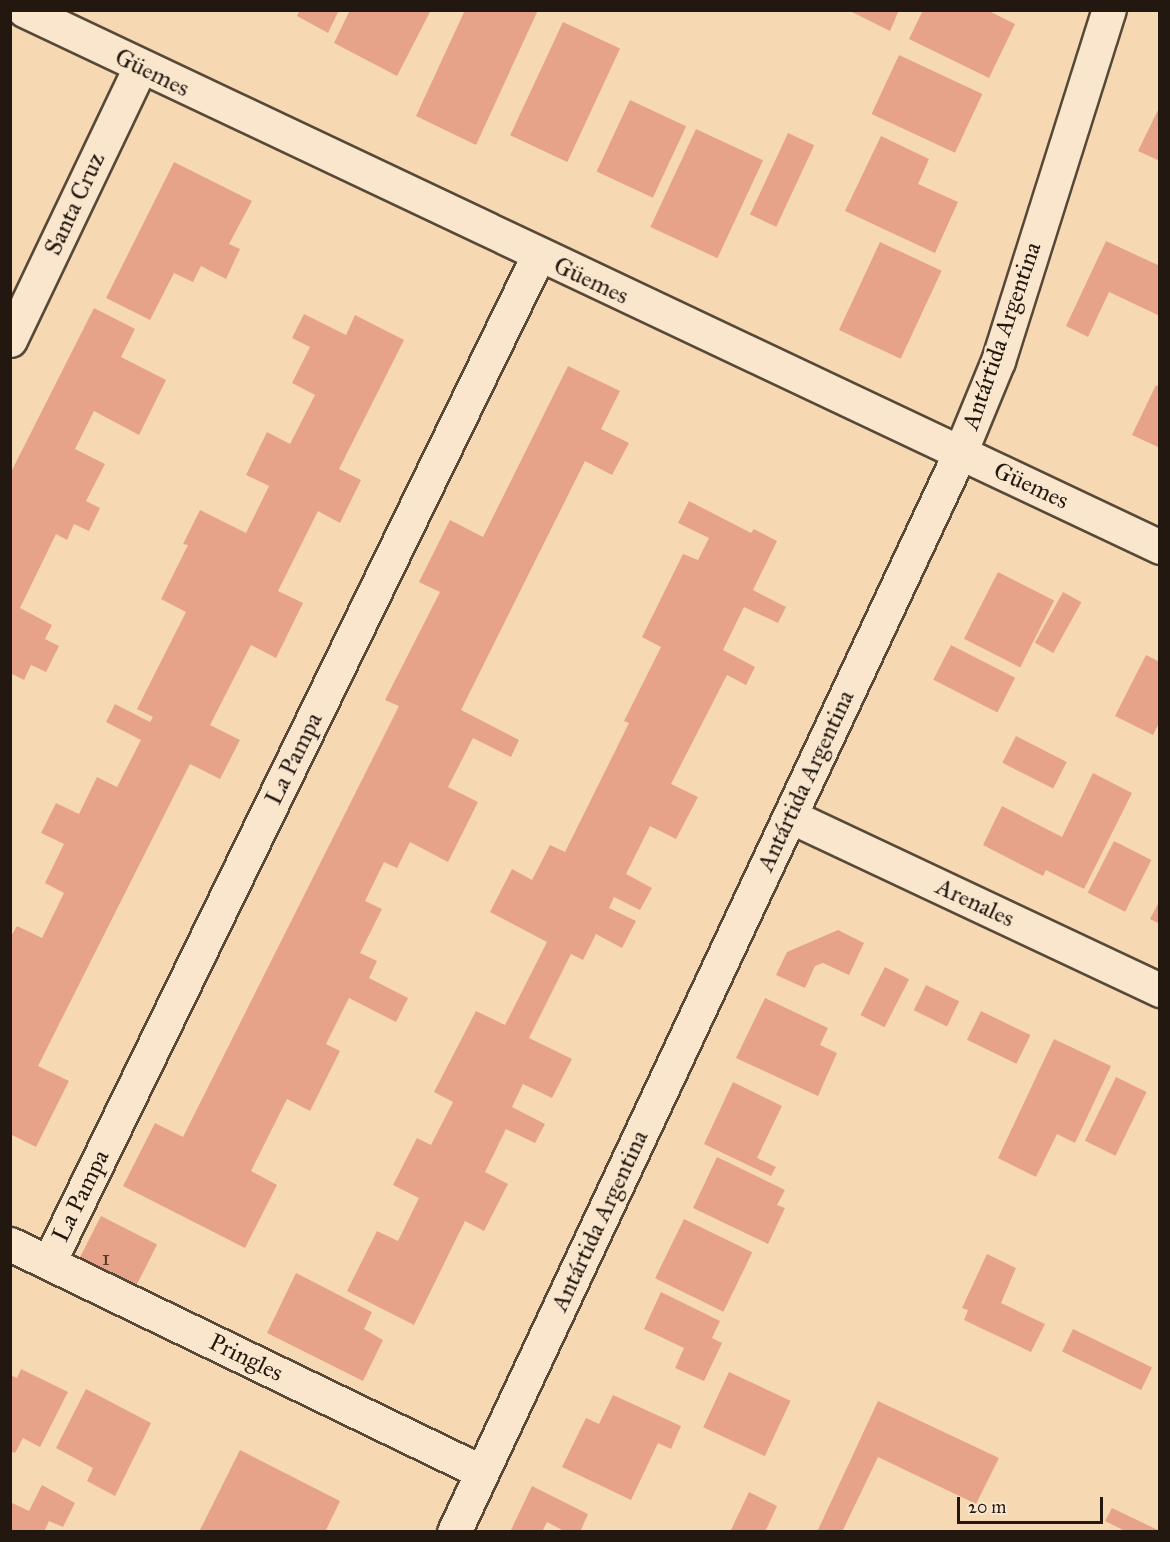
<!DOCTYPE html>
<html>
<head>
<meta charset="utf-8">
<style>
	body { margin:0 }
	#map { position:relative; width:1170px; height:1542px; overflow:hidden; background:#f6d9b2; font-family:"IM FELL Great Primer",serif }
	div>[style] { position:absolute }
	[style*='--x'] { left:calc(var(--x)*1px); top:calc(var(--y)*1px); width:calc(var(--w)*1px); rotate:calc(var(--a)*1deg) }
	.building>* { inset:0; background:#e7a389; transform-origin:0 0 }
	.roads { filter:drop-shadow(2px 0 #574838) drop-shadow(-2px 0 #574838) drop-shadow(0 2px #574838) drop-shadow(0 -2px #574838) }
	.minor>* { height:33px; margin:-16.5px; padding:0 16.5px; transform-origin:16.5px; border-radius:16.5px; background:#f9e6cd }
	span { translate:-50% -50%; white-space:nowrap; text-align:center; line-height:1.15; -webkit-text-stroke:4.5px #f9e6cd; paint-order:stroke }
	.number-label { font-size:21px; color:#533b2e }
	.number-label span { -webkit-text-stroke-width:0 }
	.street-label { font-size:24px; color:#22180f }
	.frame { position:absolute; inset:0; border:12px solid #22180f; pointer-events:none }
	.scale { position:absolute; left:957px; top:1497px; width:146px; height:27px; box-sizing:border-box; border:3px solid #22180f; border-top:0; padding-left:8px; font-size:18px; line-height:21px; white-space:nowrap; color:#22180f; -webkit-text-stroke:4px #f9e6cd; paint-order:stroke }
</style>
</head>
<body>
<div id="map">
	<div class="building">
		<div style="clip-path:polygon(300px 10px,339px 10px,328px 33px,297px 16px)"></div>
		<div style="clip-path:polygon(350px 10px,431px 10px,397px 76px,334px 43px)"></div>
		<div style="clip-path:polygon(465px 10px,538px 10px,476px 145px,416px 116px)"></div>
		<div style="clip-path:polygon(848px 10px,899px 10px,890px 31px)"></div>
		<div style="clip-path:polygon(923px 10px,987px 10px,1015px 24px,989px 78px,909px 39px)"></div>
		<div style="left:563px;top:22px;width:63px;height:125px;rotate:25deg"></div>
		<div style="left:899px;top:55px;width:92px;height:65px;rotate:25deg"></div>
		<div style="left:630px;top:100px;width:62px;height:79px;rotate:25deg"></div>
		<div style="clip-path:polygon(1160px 106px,1160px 161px,1138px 151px)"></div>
		<div style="left:696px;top:129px;width:74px;height:108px;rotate:25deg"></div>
		<div style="left:788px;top:133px;width:29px;height:90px;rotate:25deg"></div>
		<div style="clip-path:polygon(881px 136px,929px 159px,918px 184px,958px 202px,935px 253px,845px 211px)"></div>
		<div style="clip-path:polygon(174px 162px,252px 201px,229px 244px,240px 249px,226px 279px,201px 266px,193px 282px,174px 273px,150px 320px,106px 298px)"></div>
		<div style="clip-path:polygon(1106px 241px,1160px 266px,1160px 316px,1109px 292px,1088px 337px,1066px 326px)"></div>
		<div style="left:880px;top:242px;width:68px;height:97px;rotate:25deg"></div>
		<div style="clip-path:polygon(94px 308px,135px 329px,121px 357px,166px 380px,139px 435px,94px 411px,75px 449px,105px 464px,86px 501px,100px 508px,89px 531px,74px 524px,67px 540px,56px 534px,20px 608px,52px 625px,45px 639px,59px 646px,46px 672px,31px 665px,24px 680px,10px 673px,10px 474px)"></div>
		<div style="clip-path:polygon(304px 314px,346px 335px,355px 315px,404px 340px,339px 469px,361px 480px,340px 523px,318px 511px,278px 591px,303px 603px,276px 658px,251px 645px,210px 725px,240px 740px,220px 779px,190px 764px,38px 1066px,69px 1081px,36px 1147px,10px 1134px,10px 938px,17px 926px,42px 938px,64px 893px,45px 883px,64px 844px,41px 833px,56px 803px,79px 814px,97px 777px,117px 787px,141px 740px,106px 722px,115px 704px,150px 722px,153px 717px,137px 709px,186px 612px,161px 599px,188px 545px,183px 544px,200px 510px,246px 533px,269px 486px,246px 475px,267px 432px,290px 444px,315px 395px,292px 383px,310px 347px,292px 338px)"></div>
		<div style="clip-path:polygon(568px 366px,620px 391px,601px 429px,629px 443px,612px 475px,585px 461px,461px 710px,519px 740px,511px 757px,473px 738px,448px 787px,478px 802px,448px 862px,410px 842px,397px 868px,384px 862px,365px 901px,382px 909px,360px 953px,377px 961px,369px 978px,408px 998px,396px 1022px,349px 998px,326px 1044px,340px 1051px,310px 1111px,287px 1099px,251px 1171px,277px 1185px,245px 1248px,123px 1186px,155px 1123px,183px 1137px,399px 706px,385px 700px,440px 592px,419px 582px,450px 520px,483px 537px)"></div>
		<div style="clip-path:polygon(1156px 385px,1160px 387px,1160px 448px,1132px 435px)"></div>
		<div style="clip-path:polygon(689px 501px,751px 533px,754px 529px,777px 541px,753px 590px,786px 607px,778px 623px,744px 607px,723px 650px,755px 667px,746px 685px,727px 675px,671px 784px,698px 797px,676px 839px,650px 826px,626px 874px,652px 888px,640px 910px,614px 897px,609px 908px,636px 921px,622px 948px,596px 934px,583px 960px,571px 954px,529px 1038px,572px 1059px,552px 1098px,523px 1084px,512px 1107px,545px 1124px,535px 1143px,506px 1129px,485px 1172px,508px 1184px,484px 1231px,465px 1221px,414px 1325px,347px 1291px,377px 1231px,398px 1241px,419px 1198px,393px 1185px,417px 1138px,431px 1145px,453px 1102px,434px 1092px,476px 1011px,505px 1025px,547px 942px,490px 912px,512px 869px,532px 880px,550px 845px,565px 852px,629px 723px,624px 721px,661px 647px,642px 637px,683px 554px,698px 560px,709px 538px,678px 523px)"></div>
		<div style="left:998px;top:572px;width:63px;height:75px;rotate:27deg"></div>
		<div style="left:1063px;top:592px;width:21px;height:58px;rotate:29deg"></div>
		<div style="left:951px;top:645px;width:72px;height:39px;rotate:27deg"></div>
		<div style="clip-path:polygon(1146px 655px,1160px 662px,1160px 721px,1153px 735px,1115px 716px)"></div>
		<div style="left:1016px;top:736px;width:57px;height:30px;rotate:27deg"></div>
		<div style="clip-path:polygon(1093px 773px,1132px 793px,1084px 889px,1046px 870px,1043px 876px,983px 845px,1002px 806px,1062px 837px)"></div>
		<div style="left:1114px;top:841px;width:42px;height:58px;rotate:27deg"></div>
		<div style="clip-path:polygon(1160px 900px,1160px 924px,1150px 919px)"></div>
		<div style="clip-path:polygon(838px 930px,864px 943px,849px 975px,823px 963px,815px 966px,805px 988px,776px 975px,787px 952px)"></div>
		<div style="left:885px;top:967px;width:27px;height:54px;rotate:27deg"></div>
		<div style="left:926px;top:985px;width:37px;height:28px;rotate:26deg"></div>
		<div style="clip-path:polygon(765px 998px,828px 1028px,820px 1045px,837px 1053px,818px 1096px,736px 1058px)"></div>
		<div style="left:981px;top:1011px;width:55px;height:32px;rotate:26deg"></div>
		<div style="clip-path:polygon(1054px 1039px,1111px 1066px,1075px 1143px,1057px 1134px,1036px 1177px,998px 1158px)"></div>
		<div style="left:1116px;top:1077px;width:34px;height:71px;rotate:26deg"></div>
		<div style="clip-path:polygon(733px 1082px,782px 1106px,757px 1158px,776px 1167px,771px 1176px,704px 1144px)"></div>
		<div style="clip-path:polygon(717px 1157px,785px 1190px,777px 1205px,785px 1208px,768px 1244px,693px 1208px)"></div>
		<div style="left:101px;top:1216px;width:63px;height:56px;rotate:27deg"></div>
		<div style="left:684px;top:1219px;width:76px;height:66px;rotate:26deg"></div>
		<div style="clip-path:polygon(987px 1254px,1016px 1268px,1001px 1303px,1045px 1324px,1031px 1352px,964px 1320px,968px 1310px,962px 1308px)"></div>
		<div style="clip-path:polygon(296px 1273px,372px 1312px,364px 1329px,383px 1340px,363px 1381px,267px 1333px)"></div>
		<div style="clip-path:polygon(661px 1292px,720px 1321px,712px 1338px,722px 1343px,704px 1381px,675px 1368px,684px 1348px,644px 1329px)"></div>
		<div style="left:1073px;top:1329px;width:88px;height:25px;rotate:26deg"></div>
		<div style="clip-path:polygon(21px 1369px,68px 1392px,40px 1447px,23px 1438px,15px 1453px,10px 1451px,10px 1375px,17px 1378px)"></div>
		<div style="left:729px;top:1372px;width:68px;height:61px;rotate:25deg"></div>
		<div style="clip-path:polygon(86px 1389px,151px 1423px,115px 1496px,87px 1481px,93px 1468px,56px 1448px)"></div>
		<div style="clip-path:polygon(613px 1395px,681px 1426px,671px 1449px,658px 1443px,631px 1500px,562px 1467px,586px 1418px,599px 1424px)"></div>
		<div style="clip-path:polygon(878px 1401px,999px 1458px,976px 1504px,878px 1457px,842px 1532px,817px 1532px)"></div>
		<div style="clip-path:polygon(240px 1450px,340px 1501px,325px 1532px,199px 1532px)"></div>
		<div style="clip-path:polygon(42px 1485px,75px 1503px,63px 1527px,49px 1521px,44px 1532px,10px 1532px,10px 1502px,29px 1511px)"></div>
		<div style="clip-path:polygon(532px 1486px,588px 1514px,580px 1532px,566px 1532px,547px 1522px,542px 1532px,510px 1532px)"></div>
		<div style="clip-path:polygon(749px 1492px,777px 1506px,765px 1532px,730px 1532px)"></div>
		<div style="clip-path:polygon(1112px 1508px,1160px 1531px,1160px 1532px,1127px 1532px,1105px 1521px)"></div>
	</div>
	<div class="roads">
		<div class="minor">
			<div style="--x:24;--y:10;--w:1257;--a:25.3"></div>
			<div style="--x:10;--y:340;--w:302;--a:-64.5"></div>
			<div style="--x:790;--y:816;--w:409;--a:25.2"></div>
			<div style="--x:10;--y:1244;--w:524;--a:25.78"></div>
			<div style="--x:49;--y:1262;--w:1119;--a:-64.08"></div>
			<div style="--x:454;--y:1532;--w:1192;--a:-64.88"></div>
			<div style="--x:960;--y:453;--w:100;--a:-67.6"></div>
			<div style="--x:998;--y:361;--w:368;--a:-72.5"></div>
		</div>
	</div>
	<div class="number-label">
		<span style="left:106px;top:1258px">1</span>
	</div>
	<div class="street-label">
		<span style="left:152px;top:73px;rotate:26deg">Güemes</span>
		<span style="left:75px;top:204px;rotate:-65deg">Santa Cruz</span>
		<span style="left:591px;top:281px;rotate:25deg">Güemes</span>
		<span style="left:1002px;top:336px;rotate:-71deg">Antártida Argentina</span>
		<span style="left:1031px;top:486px;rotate:25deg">Güemes</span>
		<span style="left:294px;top:759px;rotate:-64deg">La Pampa</span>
		<span style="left:806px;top:781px;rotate:-65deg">Antártida Argentina</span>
		<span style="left:975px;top:903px;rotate:25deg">Arenales</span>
		<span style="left:81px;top:1196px;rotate:-64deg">La Pampa</span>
		<span style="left:600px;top:1221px;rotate:-65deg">Antártida Argentina</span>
		<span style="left:246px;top:1358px;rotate:26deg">Pringles</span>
	</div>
	<div class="frame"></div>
	<div class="scale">20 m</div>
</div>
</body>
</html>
